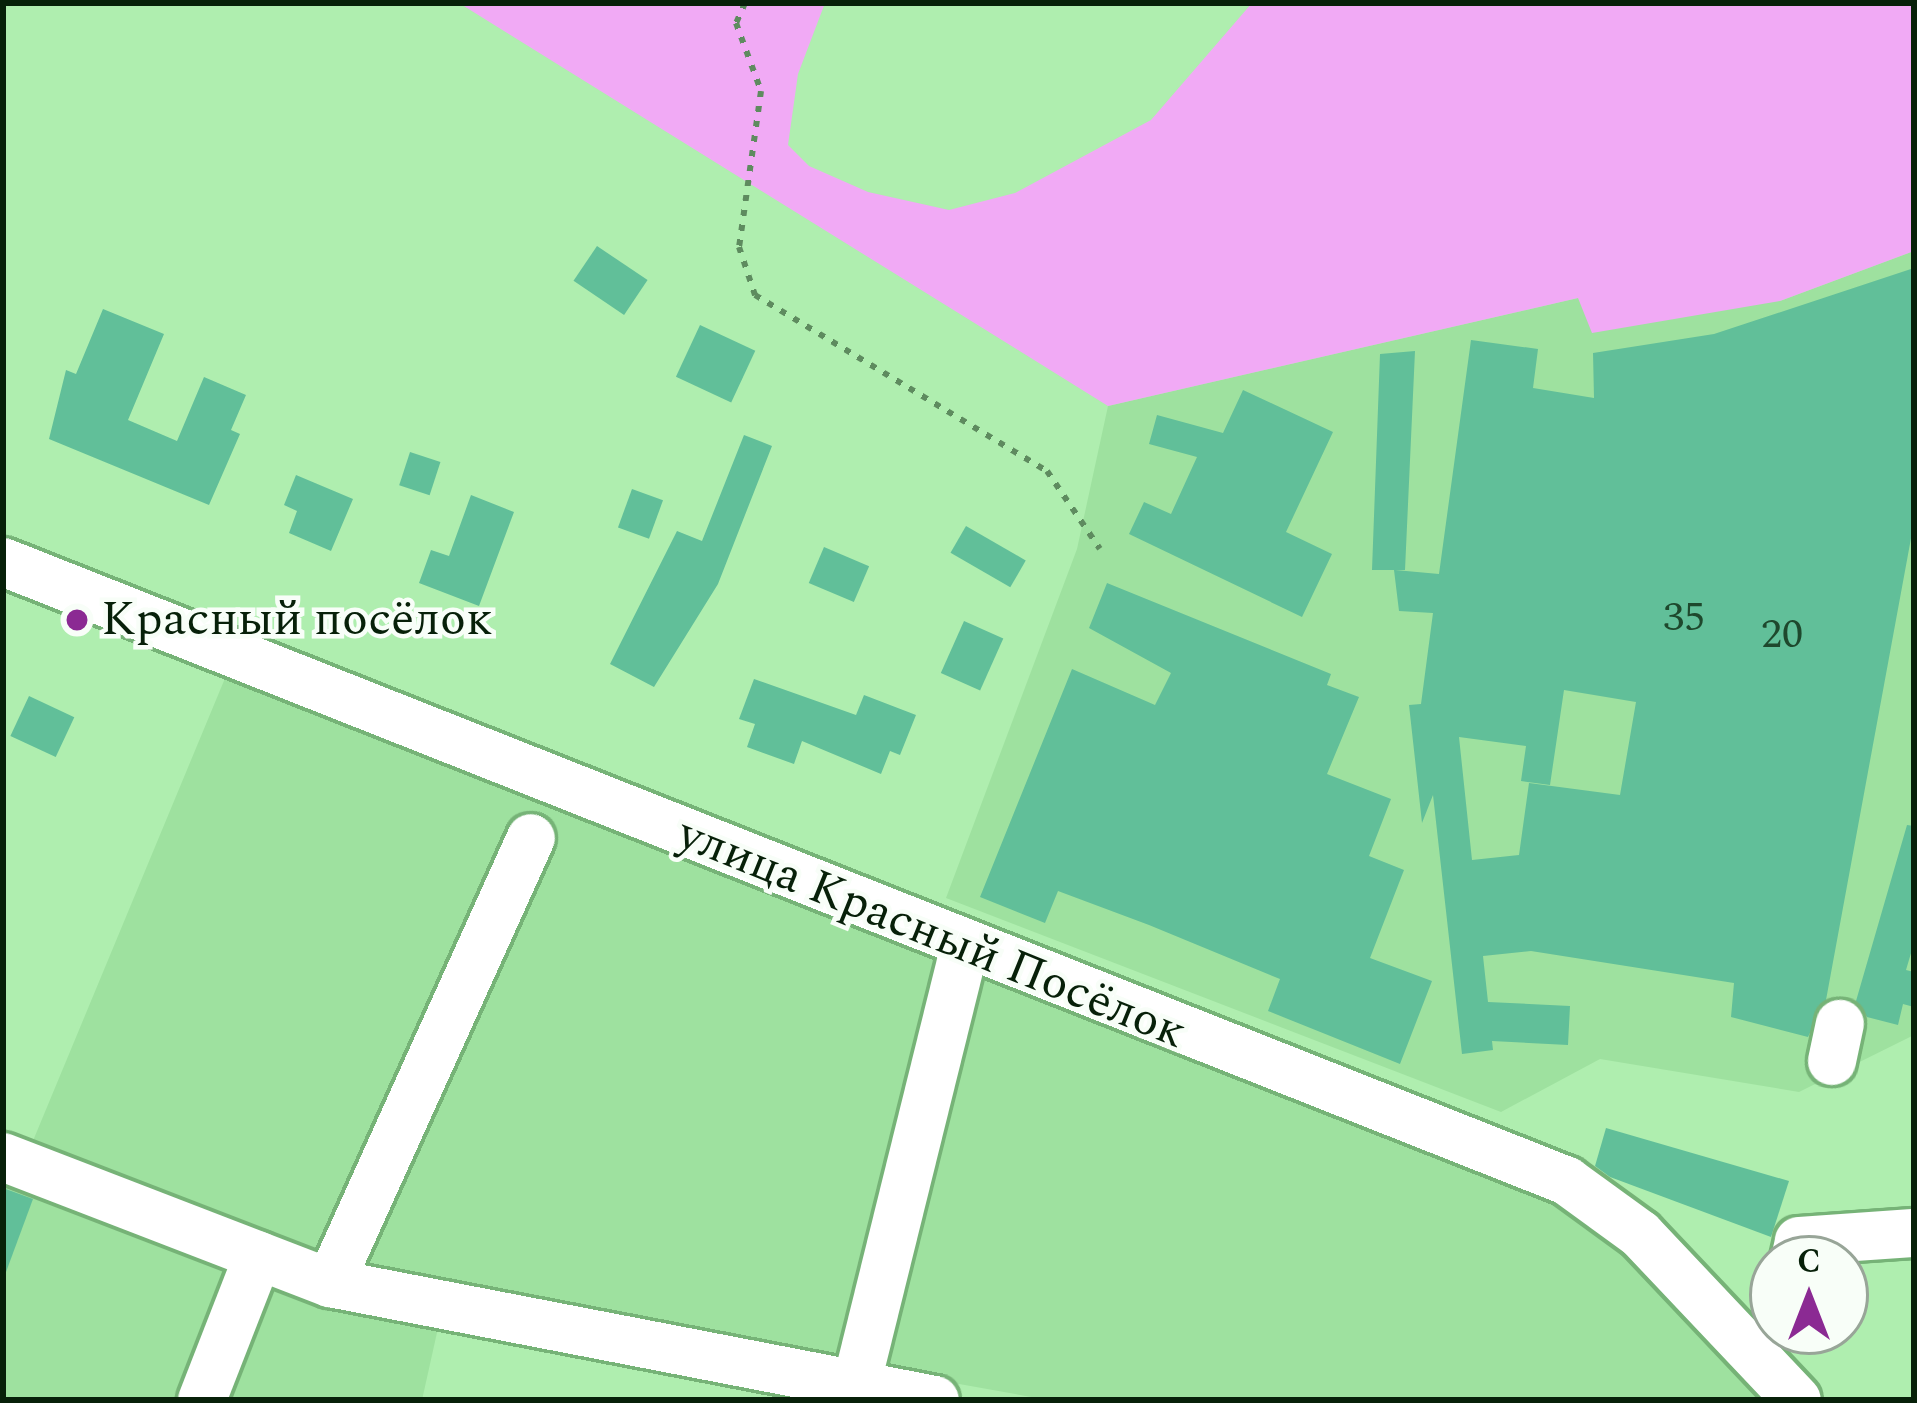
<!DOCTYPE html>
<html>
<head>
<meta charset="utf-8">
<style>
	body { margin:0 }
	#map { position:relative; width:1917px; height:1403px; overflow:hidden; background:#afeeaf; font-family:Spectral,serif }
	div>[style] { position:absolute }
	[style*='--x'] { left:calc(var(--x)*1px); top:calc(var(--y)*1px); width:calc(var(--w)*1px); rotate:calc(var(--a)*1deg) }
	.built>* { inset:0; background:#9ee19f }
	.green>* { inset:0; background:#f1aaf5 }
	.building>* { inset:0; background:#61bf99; transform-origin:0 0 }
	.path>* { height:6px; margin-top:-3px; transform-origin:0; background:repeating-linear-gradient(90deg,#5e8b5f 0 6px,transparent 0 15px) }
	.roads { filter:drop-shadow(3px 0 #76b377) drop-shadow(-3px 0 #76b377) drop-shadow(0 3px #76b377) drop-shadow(0 -3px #76b377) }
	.minor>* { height:48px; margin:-24px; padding:0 24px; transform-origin:24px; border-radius:24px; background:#fff }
	.dots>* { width:33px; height:33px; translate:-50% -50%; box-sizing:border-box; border:6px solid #f8fef8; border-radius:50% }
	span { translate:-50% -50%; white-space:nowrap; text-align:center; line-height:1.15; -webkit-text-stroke:9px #f8fef8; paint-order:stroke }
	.number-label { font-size:42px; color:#1e482d }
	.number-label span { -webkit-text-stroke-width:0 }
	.poi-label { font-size:48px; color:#072009 }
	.left { translate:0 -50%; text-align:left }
	.street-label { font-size:48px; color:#072009 }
	.frame { position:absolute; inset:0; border:6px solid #072009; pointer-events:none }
	.north { position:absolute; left:1749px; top:1235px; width:120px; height:120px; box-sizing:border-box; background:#f8fef8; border:3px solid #98a598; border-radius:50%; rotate:0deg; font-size:33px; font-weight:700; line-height:48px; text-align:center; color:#072009 }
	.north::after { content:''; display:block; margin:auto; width:42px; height:54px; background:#8b2a93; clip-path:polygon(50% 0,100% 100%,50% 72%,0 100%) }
</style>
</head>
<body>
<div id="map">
	<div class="built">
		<div style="clip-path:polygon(1914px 251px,1914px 1035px,1799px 1092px,1600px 1059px,1501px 1112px,946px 898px,1077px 549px,1108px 406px,1578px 298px,1780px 301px)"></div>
		<div style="clip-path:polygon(233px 659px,1564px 1206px,1614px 1239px,1764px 1400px,1048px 1400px,446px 1292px,422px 1400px,3px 1400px,3px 1139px,30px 1148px)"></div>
	</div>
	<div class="green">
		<div style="clip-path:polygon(459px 3px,825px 3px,798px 74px,788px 145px,809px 166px,868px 192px,949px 210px,1015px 193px,1151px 120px,1252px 3px,1914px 3px,1914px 251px,1780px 301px,1592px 333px,1578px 298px,1108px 406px)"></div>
	</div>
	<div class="building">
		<div style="left:597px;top:246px;width:61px;height:42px;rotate:34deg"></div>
		<div style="clip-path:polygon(evenodd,1914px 268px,1914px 522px,1826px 1000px,1808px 1037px,1731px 1017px,1734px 983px,1531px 951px,1483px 956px,1488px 1002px,1570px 1006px,1568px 1045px,1492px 1041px,1493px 1050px,1462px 1054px,1433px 795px,1422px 823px,1409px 705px,1421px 704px,1433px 613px,1399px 611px,1394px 570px,1372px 570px,1380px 354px,1415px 351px,1405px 570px,1395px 570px,1439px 574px,1471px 340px,1538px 349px,1533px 388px,1594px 398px,1593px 353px,1714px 334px,1914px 268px,1564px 690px,1636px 702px,1620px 795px,1529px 783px,1519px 855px,1472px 860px,1459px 737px,1526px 746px,1521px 781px,1550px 785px,1564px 690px)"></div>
		<div style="clip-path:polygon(103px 309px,164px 334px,128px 420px,177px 441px,204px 377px,246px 395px,231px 430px,240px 434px,209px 505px,49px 439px,66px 370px,76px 374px)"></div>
		<div style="left:700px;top:325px;width:61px;height:57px;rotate:25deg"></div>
		<div style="clip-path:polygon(1243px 390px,1333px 432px,1286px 532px,1332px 554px,1302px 617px,1129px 534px,1144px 502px,1171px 514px,1197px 457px,1149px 444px,1157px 415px,1223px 433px)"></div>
		<div style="clip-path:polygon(744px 435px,772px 446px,718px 584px,654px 687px,610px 664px,677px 531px,702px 541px)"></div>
		<div style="left:410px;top:452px;width:32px;height:35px;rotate:18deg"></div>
		<div style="clip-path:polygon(296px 475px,353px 499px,331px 551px,289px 533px,297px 511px,284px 505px)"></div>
		<div style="left:632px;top:489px;width:33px;height:41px;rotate:20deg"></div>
		<div style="clip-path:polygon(471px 495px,514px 512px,479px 606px,419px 583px,431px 550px,449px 556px)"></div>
		<div style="left:966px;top:526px;width:69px;height:31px;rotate:30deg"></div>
		<div style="left:824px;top:547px;width:49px;height:39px;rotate:23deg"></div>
		<div style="clip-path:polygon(1107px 583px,1331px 674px,1327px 685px,1359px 697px,1327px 774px,1391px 799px,1369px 856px,1404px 870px,1370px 958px,1432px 981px,1400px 1064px,1268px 1011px,1280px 979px,1149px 925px,1058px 891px,1045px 923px,980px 897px,1072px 669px,1155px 705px,1171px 673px,1089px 628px)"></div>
		<div style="left:964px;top:621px;width:43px;height:57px;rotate:24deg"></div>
		<div style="clip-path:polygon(754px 679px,856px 715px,864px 695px,916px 715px,900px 755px,890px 751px,881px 774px,802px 741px,794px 764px,747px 747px,755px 724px,739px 719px)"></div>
		<div style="left:29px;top:696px;width:50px;height:44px;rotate:25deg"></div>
		<div style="clip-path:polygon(1907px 825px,1914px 826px,1914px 943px,1906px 970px,1914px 972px,1914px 1007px,1903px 1004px,1898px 1025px,1867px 1017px,1856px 1001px)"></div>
		<div style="clip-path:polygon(1606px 1128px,1789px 1181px,1771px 1237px,1610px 1177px,1595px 1166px)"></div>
		<div style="clip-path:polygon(3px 1188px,33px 1199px,6px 1272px,3px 1272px)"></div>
	</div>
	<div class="path">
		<div style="--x:745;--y:3;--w:22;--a:114"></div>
		<div style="--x:736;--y:23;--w:72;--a:69.8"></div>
		<div style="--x:761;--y:91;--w:158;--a:98"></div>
		<div style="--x:739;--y:247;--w:51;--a:71.6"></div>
		<div style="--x:755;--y:295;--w:341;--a:31.1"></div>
		<div style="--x:1047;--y:471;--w:94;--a:55.8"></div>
	</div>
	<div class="roads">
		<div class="minor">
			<div style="--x:3;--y:562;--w:1682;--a:21.59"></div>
			<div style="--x:1567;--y:1181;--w:90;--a:36"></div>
			<div style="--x:1640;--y:1234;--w:228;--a:46.6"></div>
			<div style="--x:1832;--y:1061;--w:38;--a:-78"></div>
			<div style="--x:3;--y:1157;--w:350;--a:21.1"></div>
			<div style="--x:330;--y:1283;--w:616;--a:10.95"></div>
			<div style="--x:1795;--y:1259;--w:18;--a:-77"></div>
			<div style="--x:1799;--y:1241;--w:115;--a:-4"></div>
			<div style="--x:330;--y:1283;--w:488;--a:-65.7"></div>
			<div style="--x:856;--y:1386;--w:452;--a:-76.1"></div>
			<div style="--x:202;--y:1400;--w:155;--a:-68.7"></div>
		</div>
	</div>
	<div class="dots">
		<div style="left:77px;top:620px;background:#8b2a93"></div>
	</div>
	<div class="number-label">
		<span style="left:1684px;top:618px">35</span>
		<span style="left:1782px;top:635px">20</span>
	</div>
	<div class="poi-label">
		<span class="left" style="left:101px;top:620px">Красный посёлок</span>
	</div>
	<div class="street-label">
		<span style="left:932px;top:933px;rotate:22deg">улица Красный Посёлок</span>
	</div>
	<div class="frame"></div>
	<div class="north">С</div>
</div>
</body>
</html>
